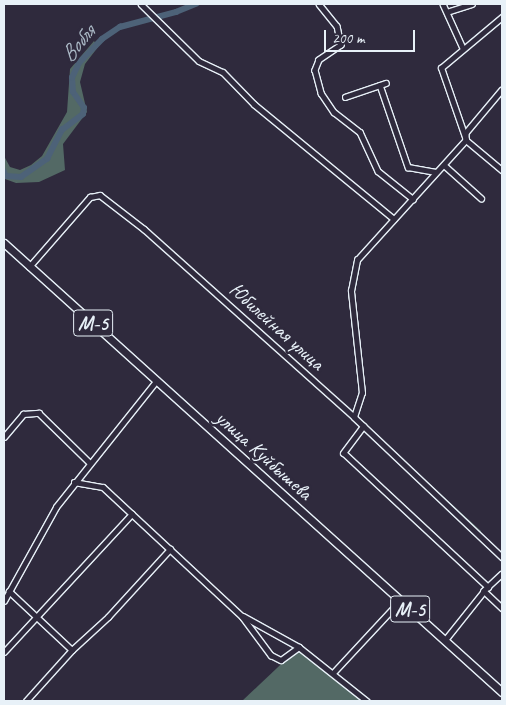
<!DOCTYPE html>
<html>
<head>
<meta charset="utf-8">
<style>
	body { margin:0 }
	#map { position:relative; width:506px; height:705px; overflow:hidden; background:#2f2a3d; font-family:Caveat,sans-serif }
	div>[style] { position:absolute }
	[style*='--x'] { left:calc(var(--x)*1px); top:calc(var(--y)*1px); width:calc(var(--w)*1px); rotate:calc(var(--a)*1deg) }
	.green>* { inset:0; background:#536965 }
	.river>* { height:5.5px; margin:-2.75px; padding:0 2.75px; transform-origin:2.75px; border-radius:2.75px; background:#4d6278 }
	.roads { filter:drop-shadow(1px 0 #e8f1f8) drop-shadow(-1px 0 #e8f1f8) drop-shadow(0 1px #e8f1f8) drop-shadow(0 -1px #e8f1f8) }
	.minor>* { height:4.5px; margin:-2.25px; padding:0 2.25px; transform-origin:2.25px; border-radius:2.25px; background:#2f2a3d }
	.highway>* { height:7px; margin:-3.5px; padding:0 3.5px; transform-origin:3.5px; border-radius:3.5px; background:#2f2a3d }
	span { translate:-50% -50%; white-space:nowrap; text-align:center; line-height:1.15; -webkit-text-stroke:5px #2f2a3d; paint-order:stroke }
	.shield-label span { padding:1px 4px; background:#2f2a3d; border:1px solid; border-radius:4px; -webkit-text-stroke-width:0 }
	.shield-label { font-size:20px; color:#e8f1f8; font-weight:700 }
	.street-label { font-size:21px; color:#e8f1f8 }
	.water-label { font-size:22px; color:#aab8c5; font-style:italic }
	.frame { position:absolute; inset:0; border:5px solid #e8f1f8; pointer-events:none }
	.scale { position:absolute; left:324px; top:30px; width:91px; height:22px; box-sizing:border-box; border:2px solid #e8f1f8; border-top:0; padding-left:6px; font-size:15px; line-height:18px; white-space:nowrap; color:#e8f1f8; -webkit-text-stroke:4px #2f2a3d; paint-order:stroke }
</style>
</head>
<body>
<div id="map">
	<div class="green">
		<div style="clip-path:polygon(94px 41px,98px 47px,85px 64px,80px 82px,87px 112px,63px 144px,65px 170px,39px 182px,16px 183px,5px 179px,4px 156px,10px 167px,20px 170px,31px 165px,42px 156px,67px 112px,70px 69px)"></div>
		<div style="clip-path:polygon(363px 423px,481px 531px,481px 534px,480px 534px)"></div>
		<div style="clip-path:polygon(295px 651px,299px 651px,362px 701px,242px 701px)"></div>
	</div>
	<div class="river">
		<div style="--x:4;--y:171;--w:5;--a:68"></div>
		<div style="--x:6;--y:176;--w:15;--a:4"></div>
		<div style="--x:21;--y:177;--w:32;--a:-35"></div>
		<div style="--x:47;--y:159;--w:33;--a:-63"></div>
		<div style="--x:62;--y:130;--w:26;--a:-37"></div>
		<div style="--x:83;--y:114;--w:6;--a:-81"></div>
		<div style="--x:84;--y:108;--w:19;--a:-125"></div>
		<div style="--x:73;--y:92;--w:14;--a:-94"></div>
		<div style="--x:72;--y:78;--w:17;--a:-65"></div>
		<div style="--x:79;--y:63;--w:33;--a:-46"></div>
		<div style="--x:102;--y:39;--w:22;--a:-34"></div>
		<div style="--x:120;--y:27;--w:58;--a:-15"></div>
		<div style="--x:176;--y:12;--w:22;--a:-22"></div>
	</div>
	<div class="roads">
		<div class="minor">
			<div style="--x:141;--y:4;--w:81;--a:44.5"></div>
			<div style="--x:199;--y:61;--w:26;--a:25"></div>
			<div style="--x:223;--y:72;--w:45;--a:45.9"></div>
			<div style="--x:254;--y:104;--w:181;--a:39.4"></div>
			<div style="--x:319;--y:4;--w:28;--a:51"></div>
			<div style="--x:337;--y:26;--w:19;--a:78"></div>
			<div style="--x:341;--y:45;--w:27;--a:146"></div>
			<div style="--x:319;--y:60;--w:11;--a:112"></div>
			<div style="--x:315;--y:70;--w:24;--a:75"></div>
			<div style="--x:321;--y:93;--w:23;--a:56"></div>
			<div style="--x:334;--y:112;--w:33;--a:38"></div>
			<div style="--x:360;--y:132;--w:43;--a:65.2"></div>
			<div style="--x:378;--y:171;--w:45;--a:38.7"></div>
			<div style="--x:443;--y:4;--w:48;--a:65.6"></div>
			<div style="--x:447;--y:12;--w:26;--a:-18"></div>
			<div style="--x:380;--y:85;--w:87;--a:71.1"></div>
			<div style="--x:408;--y:167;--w:28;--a:10"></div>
			<div style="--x:502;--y:90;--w:56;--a:129.9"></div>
			<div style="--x:466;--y:133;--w:7;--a:90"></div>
			<div style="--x:466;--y:140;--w:47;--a:39.8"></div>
			<div style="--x:345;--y:97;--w:43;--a:-18.9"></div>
			<div style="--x:444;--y:165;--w:50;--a:41.7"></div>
			<div style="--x:29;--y:267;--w:93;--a:-48.9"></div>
			<div style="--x:90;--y:197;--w:10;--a:-11"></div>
			<div style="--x:100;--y:195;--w:56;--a:37.7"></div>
			<div style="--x:144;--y:229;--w:282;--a:41.8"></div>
			<div style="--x:354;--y:417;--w:204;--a:43.4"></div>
			<div style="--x:354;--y:417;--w:25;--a:-72"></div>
			<div style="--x:362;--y:393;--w:103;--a:-96.2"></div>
			<div style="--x:351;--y:291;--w:32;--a:-79"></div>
			<div style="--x:357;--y:260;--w:162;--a:-47.8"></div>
			<div style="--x:466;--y:140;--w:76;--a:-109.1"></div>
			<div style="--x:441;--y:68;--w:80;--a:-39.9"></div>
			<div style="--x:364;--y:426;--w:34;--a:127"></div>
			<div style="--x:344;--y:453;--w:197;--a:42.9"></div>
			<div style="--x:4;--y:437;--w:30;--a:-50"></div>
			<div style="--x:23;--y:414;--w:16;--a:-4"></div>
			<div style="--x:39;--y:413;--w:70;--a:44.4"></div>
			<div style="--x:74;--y:482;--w:29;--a:10"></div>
			<div style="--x:103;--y:487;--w:190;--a:42.9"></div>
			<div style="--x:242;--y:616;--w:49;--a:53.4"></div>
			<div style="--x:271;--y:655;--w:11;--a:27"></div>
			<div style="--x:281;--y:660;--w:22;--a:-36"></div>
			<div style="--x:502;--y:574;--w:25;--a:137"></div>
			<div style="--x:484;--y:591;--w:25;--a:43"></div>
			<div style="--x:9;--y:591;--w:86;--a:43.1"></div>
			<div style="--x:72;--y:650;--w:49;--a:-42.5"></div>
			<div style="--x:108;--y:617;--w:92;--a:-47.6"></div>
			<div style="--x:4;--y:601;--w:107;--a:-61"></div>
			<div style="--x:56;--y:507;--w:162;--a:-51.5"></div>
			<div style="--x:243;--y:616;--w:64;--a:29"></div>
			<div style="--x:299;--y:647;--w:87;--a:38.5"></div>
			<div style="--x:445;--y:640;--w:63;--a:-51.5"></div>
			<div style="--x:4;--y:652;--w:188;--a:-47.2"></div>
			<div style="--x:333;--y:673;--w:98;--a:-47.1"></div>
			<div style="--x:26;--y:701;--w:69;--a:-48"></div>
		</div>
		<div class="highway">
			<div style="--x:4;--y:243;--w:671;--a:42.04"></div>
		</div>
	</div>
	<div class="shield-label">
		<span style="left:93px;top:323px">М-5</span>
		<span style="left:410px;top:609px">М-5</span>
	</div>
	<div class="street-label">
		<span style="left:277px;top:326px;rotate:42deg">Юбилейная улица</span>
		<span style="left:264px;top:455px;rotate:42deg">улица Куйбышева</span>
	</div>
	<div class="water-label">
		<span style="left:78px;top:44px;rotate:-50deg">Вобля</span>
	</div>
	<div class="frame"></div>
	<div class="scale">200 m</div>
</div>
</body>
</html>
